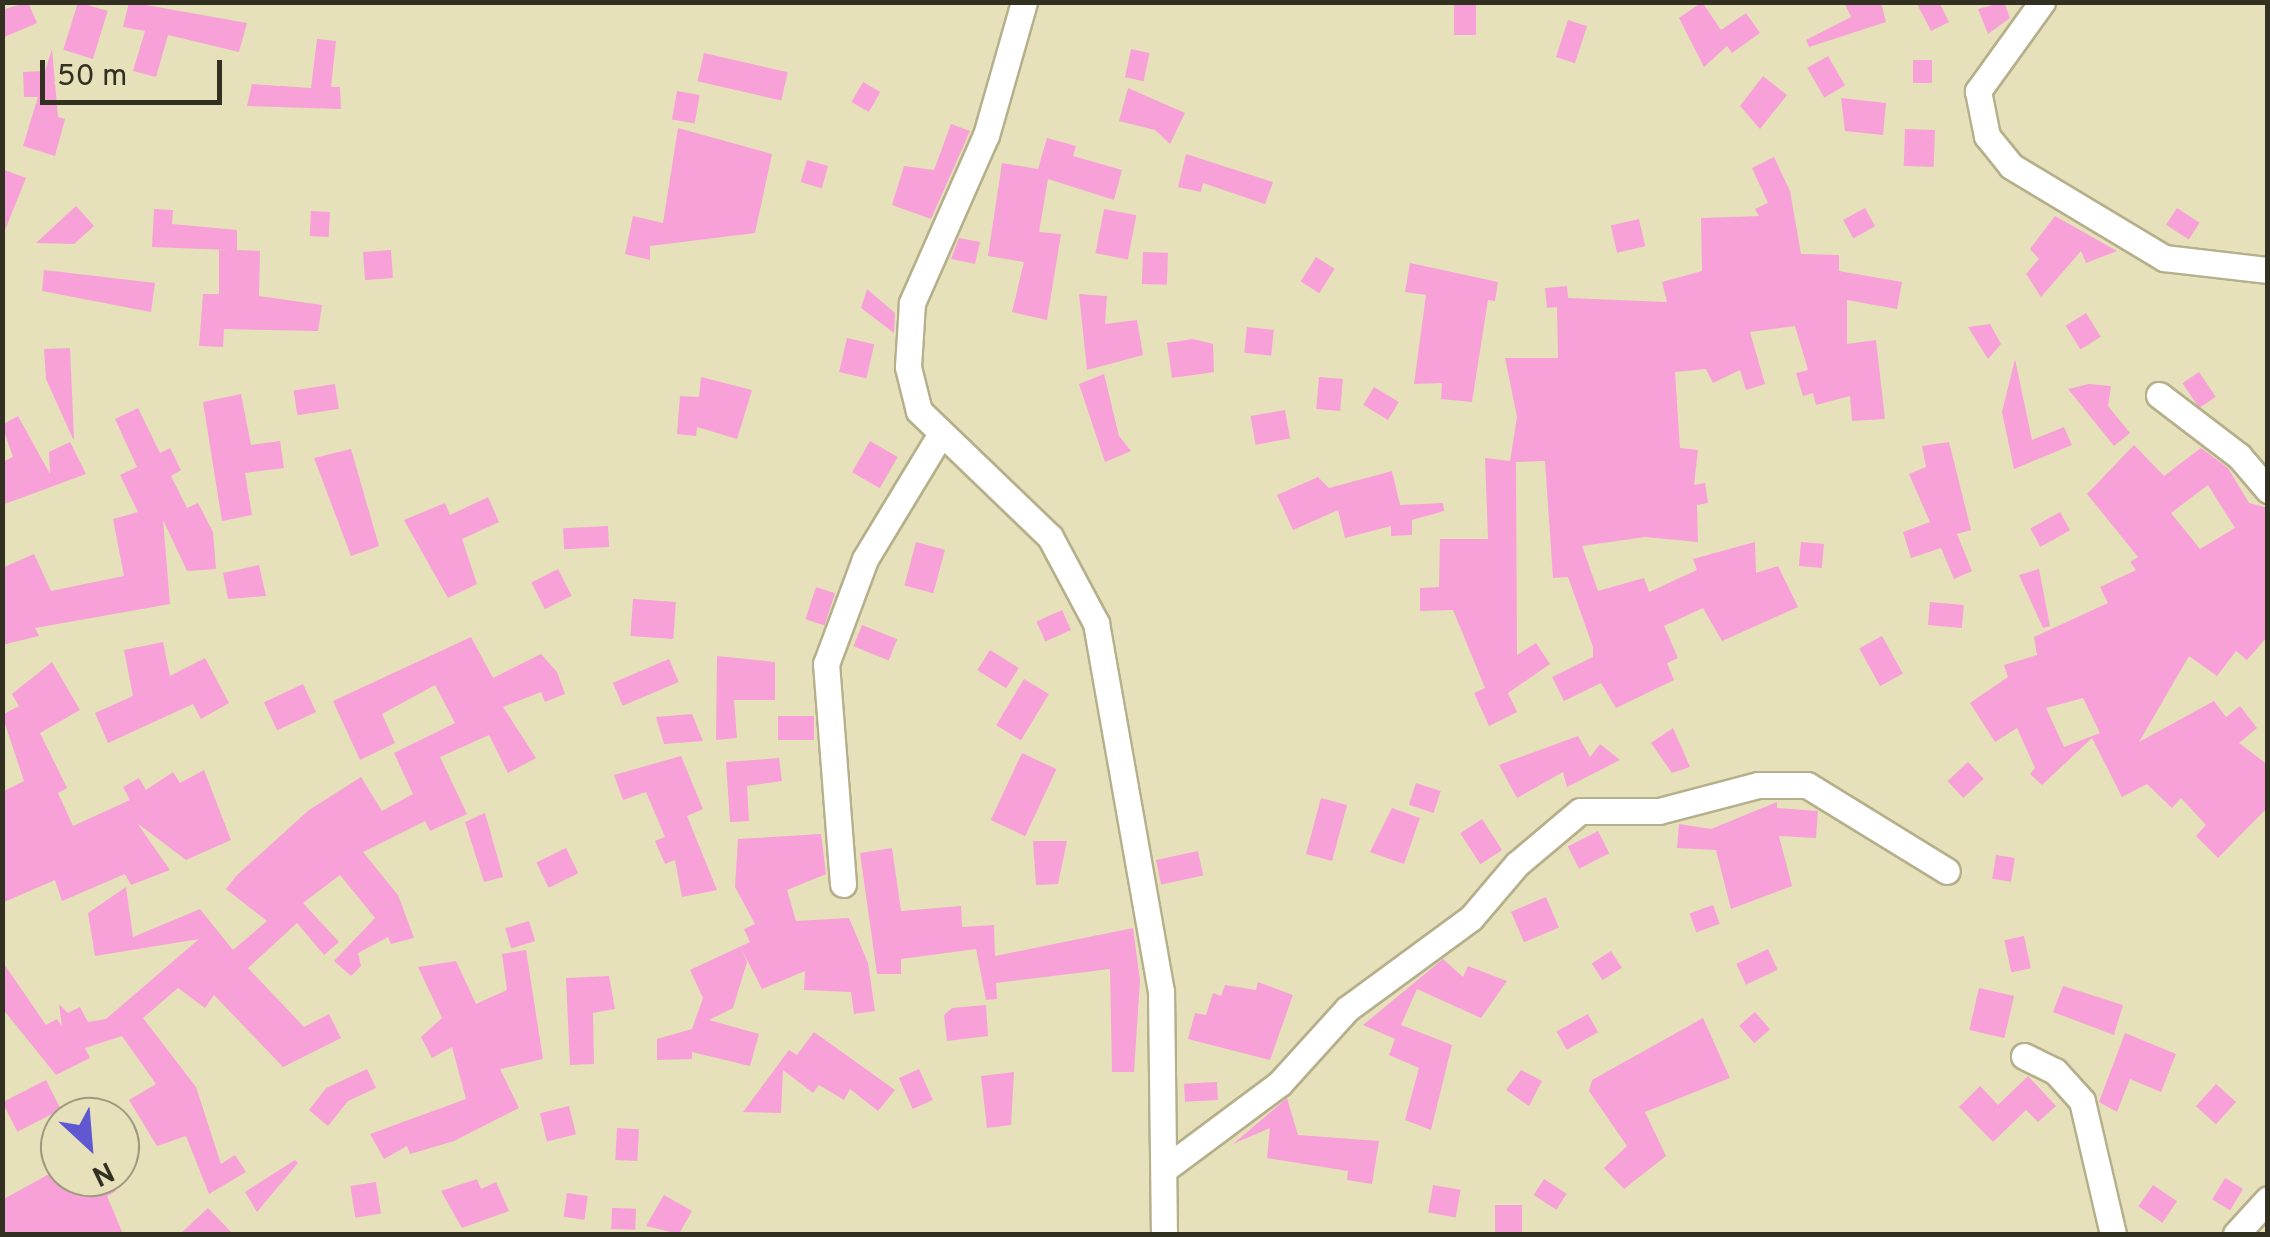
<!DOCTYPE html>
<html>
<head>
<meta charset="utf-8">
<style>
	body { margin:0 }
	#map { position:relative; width:2270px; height:1237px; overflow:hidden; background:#e6e1bb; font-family:Overpass,sans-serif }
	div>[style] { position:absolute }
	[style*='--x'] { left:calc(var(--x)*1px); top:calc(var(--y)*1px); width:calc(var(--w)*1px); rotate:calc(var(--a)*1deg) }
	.building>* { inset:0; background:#f7a1d8; transform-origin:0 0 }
	.roads { filter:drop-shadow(2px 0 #b5b08b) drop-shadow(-2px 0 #b5b08b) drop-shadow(0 2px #b5b08b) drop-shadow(0 -2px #b5b08b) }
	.minor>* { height:25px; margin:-12.5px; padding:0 12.5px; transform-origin:12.5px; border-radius:12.5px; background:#fff }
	span { translate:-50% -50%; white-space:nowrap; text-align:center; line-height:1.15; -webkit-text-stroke:9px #e6e1bb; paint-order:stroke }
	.frame { position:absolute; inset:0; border:5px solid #323021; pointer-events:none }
	.north { position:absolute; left:40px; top:1097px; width:100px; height:100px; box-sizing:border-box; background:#e6e1bb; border:2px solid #9e9a7d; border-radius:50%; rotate:154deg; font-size:28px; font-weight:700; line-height:40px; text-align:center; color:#323021 }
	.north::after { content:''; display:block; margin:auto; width:35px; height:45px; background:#6058d0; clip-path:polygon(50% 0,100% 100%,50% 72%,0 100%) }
	.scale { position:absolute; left:40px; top:60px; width:182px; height:45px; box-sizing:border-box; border:5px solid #323021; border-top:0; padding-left:12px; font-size:30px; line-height:35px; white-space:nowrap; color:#323021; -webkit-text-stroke:8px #e6e1bb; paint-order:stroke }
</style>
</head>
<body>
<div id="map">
	<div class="building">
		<div style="clip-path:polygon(28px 2px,37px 23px,2px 38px,2px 10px)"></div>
		<div style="left:78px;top:2px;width:31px;height:50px;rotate:17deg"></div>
		<div style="clip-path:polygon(129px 2px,247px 23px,239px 52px,168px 35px,156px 77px,133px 71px,145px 31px,123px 27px)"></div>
		<div style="left:1454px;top:2px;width:22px;height:33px"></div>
		<div style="clip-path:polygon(1702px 2px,1721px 30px,1746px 13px,1760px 33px,1732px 53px,1727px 46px,1704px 67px,1679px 18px)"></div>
		<div style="clip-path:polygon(1844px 2px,1881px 2px,1886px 22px,1809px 47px,1806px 40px,1851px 17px)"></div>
		<div style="clip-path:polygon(1916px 2px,1939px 2px,1949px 22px,1931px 31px)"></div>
		<div style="clip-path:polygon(2004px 2px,2010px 18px,1988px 34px,1978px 9px)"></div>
		<div style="left:1568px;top:20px;width:20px;height:39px;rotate:18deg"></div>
		<div style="clip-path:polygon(317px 39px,336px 41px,331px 87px,340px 87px,341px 109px,247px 106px,252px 84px,311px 88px)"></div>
		<div style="clip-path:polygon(52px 49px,58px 117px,65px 119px,55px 156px,23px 146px,38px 97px,24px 97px,23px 72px,45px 71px)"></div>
		<div style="left:1131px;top:49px;width:19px;height:29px;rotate:12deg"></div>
		<div style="left:704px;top:53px;width:86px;height:29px;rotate:13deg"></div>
		<div style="left:1828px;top:56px;width:34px;height:24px;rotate:60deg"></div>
		<div style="left:1913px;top:60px;width:19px;height:23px"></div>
		<div style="clip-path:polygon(1763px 76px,1787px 95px,1760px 129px,1740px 106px)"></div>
		<div style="left:863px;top:82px;width:20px;height:23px;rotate:30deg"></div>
		<div style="clip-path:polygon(1128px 88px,1185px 113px,1170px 144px,1155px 130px,1119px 121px)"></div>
		<div style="left:677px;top:91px;width:23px;height:29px;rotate:10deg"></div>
		<div style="clip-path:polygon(1841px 98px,1886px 103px,1883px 135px,1845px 131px)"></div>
		<div style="clip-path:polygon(951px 124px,970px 131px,931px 219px,892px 205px,904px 166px,934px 170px)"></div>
		<div style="clip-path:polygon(678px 128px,772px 154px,755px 233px,650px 246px,650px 260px,625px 254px,633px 216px,663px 223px)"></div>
		<div style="left:1905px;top:129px;width:30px;height:37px;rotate:2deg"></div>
		<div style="clip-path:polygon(1047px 138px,1076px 146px,1073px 156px,1122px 170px,1114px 200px,1048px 179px,1039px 232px,1061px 234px,1047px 320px,1012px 312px,1024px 262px,988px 256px,1002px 163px,1038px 169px)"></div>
		<div style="clip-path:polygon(1186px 154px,1273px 182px,1265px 204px,1203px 183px,1201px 192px,1178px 187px)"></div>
		<div style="clip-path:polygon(1774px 157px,1790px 191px,1801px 254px,1839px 255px,1839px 271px,1902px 282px,1897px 309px,1847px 300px,1847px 344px,1876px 340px,1885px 419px,1852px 421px,1850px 396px,1816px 405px,1813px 393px,1803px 396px,1796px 373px,1808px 370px,1795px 326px,1750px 332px,1765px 384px,1746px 390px,1740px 370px,1713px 383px,1706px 369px,1675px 372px,1680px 448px,1698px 450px,1694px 485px,1705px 483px,1708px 503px,1697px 505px,1698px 542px,1645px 537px,1582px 546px,1598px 591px,1644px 578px,1649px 592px,1697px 570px,1693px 559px,1755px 542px,1756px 573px,1778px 566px,1798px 607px,1722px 641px,1703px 608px,1664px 626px,1678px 658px,1667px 663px,1674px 680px,1616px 708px,1601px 683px,1564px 701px,1552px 677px,1593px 657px,1593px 647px,1568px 577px,1553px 578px,1545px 461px,1516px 462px,1517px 655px,1536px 643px,1550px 664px,1508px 693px,1517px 712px,1489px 726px,1474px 693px,1485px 688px,1453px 610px,1420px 611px,1420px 588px,1439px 587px,1440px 539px,1488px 539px,1485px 458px,1510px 461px,1517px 417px,1505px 358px,1558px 358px,1557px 307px,1547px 308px,1545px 288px,1567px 286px,1568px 298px,1667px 302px,1662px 282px,1702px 271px,1701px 218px,1759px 216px,1755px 209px,1768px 203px,1752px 168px)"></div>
		<div style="left:807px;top:160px;width:22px;height:23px;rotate:16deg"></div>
		<div style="clip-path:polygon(2px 169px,26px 178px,3px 235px,2px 234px)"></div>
		<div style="clip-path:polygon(76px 206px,94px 226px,74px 244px,36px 243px)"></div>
		<div style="left:1865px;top:208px;width:21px;height:25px;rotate:61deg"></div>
		<div style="left:2177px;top:208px;width:27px;height:20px;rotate:33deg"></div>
		<div style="clip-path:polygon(154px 209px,173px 210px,172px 224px,237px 230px,237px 250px,260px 251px,259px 296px,322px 305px,318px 331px,224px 329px,223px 347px,199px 346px,203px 294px,219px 294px,219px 250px,229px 250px,152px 247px)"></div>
		<div style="left:1104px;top:209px;width:33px;height:45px;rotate:11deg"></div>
		<div style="left:311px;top:211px;width:19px;height:25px;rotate:3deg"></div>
		<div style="clip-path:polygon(2055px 216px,2117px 251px,2086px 263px,2081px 251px,2041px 297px,2026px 274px,2039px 259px,2030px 249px)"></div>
		<div style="left:1639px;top:219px;width:28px;height:29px;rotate:77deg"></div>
		<div style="clip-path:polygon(959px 238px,980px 242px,975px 264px,951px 259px)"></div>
		<div style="left:391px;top:250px;width:28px;height:28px;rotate:86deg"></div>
		<div style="left:1143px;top:252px;width:25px;height:32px;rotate:2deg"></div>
		<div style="left:1316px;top:257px;width:22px;height:29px;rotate:32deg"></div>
		<div style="clip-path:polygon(1410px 263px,1498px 282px,1495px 301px,1488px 300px,1472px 402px,1441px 399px,1442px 383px,1414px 384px,1426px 295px,1405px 292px)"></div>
		<div style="clip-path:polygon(44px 270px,155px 283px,151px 312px,42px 291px)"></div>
		<div style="clip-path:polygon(867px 289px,895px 313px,894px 333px,861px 308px)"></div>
		<div style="clip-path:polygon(1079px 294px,1107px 296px,1105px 324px,1137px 320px,1143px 355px,1087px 370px)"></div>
		<div style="left:2086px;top:313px;width:28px;height:24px;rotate:58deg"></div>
		<div style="clip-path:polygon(1990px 324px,2001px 344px,1988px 359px,1968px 327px)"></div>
		<div style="left:1247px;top:327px;width:27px;height:26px;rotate:6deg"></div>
		<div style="left:847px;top:338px;width:28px;height:35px;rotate:13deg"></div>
		<div style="clip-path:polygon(1193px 339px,1213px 344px,1214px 372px,1172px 378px,1167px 343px)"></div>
		<div style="clip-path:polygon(70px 348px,74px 439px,73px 439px,46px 379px,44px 349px)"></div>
		<div style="clip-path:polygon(2015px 359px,2032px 440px,2064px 427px,2072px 445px,2014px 469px,2002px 412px)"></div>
		<div style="left:2199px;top:372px;width:30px;height:20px;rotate:56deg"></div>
		<div style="clip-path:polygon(1104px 374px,1119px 436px,1131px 451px,1105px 462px,1079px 384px)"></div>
		<div style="clip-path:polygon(701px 377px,752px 390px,737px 439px,697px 427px,696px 436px,677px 434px,680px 396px,699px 397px)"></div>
		<div style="left:1319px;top:377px;width:24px;height:32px;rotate:5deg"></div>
		<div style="left:335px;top:384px;width:25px;height:42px;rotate:81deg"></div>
		<div style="clip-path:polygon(2089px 384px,2111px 386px,2108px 406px,2130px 433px,2114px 446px,2068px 389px)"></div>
		<div style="left:1374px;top:387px;width:29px;height:21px;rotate:31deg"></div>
		<div style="clip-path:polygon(241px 394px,251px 445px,280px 441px,284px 468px,245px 473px,252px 515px,222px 521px,203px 402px)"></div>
		<div style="clip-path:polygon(138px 408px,160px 453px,170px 448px,181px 470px,171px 476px,187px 508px,198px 503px,213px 532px,216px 569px,187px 571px,163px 520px,170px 604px,35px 628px,39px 636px,2px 645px,2px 568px,34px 554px,51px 591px,124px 576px,113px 519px,138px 512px,120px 475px,137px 467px,115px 419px)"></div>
		<div style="left:1285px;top:410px;width:29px;height:35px;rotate:80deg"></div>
		<div style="clip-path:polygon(18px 416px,50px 474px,49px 452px,70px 442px,86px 474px,2px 505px,2px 462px,13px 457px,2px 425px)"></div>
		<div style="left:870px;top:441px;width:32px;height:36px;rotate:30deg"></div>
		<div style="clip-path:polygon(1949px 442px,1971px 530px,1957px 534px,1972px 571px,1954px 579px,1941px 548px,1911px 558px,1903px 532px,1930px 522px,1909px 474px,1926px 467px,1922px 446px)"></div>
		<div style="clip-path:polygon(evenodd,2134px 445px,2164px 476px,2201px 448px,2228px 468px,2249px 503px,2268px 508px,2268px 636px,2247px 660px,2236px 651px,2217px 676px,2189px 656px,2139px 742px,2214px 701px,2226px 717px,2240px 706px,2257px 728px,2239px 743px,2268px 765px,2268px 807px,2218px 858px,2196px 836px,2206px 825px,2181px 798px,2172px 808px,2147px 784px,2122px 797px,2092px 738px,2042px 785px,2030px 774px,2035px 768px,2017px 728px,1995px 742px,1970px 703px,2008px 677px,2004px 665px,2037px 655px,2034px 637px,2108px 603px,2100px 587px,2136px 570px,2130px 562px,2138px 557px,2087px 494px,2134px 445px,2208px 485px,2235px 528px,2200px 549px,2171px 513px,2208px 485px,2134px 445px,2083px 698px,2100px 733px,2064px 747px,2046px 708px,2083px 698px)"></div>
		<div style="clip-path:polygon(351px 449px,379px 546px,351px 556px,314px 458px)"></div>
		<div style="clip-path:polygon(1392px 471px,1400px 505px,1443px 503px,1444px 511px,1412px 520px,1412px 535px,1391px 536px,1391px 526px,1345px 538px,1338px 510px,1293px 530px,1277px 495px,1318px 477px,1329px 488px)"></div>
		<div style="clip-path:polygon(488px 497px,499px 522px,462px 539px,477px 584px,448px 598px,404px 520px,445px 503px,450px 515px)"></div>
		<div style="left:2060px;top:512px;width:21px;height:34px;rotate:61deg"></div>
		<div style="left:608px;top:526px;width:21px;height:45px;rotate:87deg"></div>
		<div style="left:916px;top:542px;width:30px;height:45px;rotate:15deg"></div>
		<div style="left:1801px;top:542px;width:23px;height:24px;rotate:5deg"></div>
		<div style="clip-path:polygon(259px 565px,266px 596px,228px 599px,223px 573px)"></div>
		<div style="left:558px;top:569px;width:30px;height:30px;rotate:63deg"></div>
		<div style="clip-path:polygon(2039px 569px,2050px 626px,2043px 628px,2019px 575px)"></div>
		<div style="left:816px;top:587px;width:20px;height:34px;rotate:18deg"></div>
		<div style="left:633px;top:599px;width:43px;height:37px;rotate:4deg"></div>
		<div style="left:1930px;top:602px;width:34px;height:23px;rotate:5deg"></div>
		<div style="left:1062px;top:610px;width:22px;height:28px;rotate:66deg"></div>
		<div style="left:862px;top:625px;width:38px;height:23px;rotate:22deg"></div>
		<div style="left:1882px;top:636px;width:43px;height:26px;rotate:61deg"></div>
		<div style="clip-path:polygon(471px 637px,493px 678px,541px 654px,557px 672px,565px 694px,545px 702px,541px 692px,503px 707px,536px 758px,508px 773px,489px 735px,440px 757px,467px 814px,430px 831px,425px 821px,363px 852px,398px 895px,414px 938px,391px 944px,388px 937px,358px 953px,361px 966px,351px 976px,334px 961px,375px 918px,340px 875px,303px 903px,339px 942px,324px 955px,297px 923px,248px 968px,304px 1027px,329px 1014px,341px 1038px,283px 1067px,214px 995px,205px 1008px,178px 988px,143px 1018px,196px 1087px,221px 1164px,235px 1155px,246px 1172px,209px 1194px,186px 1136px,157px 1146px,129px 1100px,156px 1084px,122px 1036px,85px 1048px,90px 1058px,56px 1075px,2px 1008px,2px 961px,46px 1025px,57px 1019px,62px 1027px,59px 1004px,68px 1013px,80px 1007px,88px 1022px,106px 1019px,199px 939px,95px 956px,88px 913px,126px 887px,133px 937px,200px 909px,233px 950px,267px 921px,226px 889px,237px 875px,309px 810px,361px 777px,382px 811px,413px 794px,394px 753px,455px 723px,435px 685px,382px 714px,395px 743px,360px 760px,333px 701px)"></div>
		<div style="clip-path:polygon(163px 642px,170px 676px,205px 658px,229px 703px,201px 719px,193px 704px,108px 743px,95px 713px,133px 696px,124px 650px)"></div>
		<div style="left:990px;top:650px;width:34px;height:24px;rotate:32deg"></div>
		<div style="clip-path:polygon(717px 656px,775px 662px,775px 700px,734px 700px,737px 738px,716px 740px)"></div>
		<div style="left:669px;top:659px;width:25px;height:61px;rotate:67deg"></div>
		<div style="clip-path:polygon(52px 662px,80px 710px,40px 733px,67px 788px,58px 793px,73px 826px,130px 800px,123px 787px,139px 778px,146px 790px,173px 772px,180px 783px,204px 770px,231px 840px,186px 860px,137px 823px,170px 870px,131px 885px,125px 874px,62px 901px,55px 880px,2px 903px,2px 792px,24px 781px,2px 715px,19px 706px,12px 694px)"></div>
		<div style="left:1024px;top:679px;width:29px;height:54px;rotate:31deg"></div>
		<div style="left:303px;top:684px;width:31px;height:43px;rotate:65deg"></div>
		<div style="clip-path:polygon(692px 714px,703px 741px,664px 744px,656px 717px)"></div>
		<div style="left:814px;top:716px;width:24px;height:36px;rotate:90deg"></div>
		<div style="clip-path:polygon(1673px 728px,1690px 767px,1672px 773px,1651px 743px)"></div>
		<div style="clip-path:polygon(1578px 736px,1590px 757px,1600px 744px,1620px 760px,1567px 787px,1563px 772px,1517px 798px,1499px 765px)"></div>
		<div style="left:1022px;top:753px;width:38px;height:74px;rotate:25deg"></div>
		<div style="clip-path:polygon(681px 756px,703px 809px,687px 816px,717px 890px,682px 897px,675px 860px,665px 864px,655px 841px,665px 837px,646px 792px,623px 800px,614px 775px)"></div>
		<div style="clip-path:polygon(779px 758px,782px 781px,747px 786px,749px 821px,730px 822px,726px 762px)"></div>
		<div style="left:1968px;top:762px;width:23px;height:28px;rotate:47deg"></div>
		<div style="left:1416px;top:783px;width:26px;height:23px;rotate:18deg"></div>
		<div style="left:1321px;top:798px;width:27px;height:58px;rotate:15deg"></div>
		<div style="clip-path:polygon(1777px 802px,1777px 808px,1818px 811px,1816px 838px,1779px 836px,1792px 886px,1731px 909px,1716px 850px,1677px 848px,1679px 824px,1711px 829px)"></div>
		<div style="clip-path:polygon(1392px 808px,1420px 818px,1404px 864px,1370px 852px)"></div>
		<div style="clip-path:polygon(485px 813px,503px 877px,484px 882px,465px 822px)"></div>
		<div style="left:1482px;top:819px;width:37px;height:26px;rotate:57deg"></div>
		<div style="left:1598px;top:831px;width:25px;height:34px;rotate:63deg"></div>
		<div style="clip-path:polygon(821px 834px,826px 874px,787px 890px,796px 921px,849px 918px,868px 963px,875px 1011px,854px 1014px,851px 992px,804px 990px,805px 971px,762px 989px,742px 950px,747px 962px,733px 1008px,709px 1020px,759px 1034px,750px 1066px,692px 1052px,692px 1059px,657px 1060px,657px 1039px,692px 1029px,703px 998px,690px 970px,750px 942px,744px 929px,755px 924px,735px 887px,738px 839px)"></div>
		<div style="clip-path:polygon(1033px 841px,1067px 841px,1058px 884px,1036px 885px)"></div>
		<div style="left:566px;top:848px;width:28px;height:33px;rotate:64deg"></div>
		<div style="clip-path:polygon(892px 848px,901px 911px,961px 906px,962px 927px,994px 925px,995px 956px,1133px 928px,1140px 981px,1134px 1072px,1112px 1072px,1110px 969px,996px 983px,997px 999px,986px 1000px,976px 949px,901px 959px,901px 974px,877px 974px,860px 853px)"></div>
		<div style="left:1198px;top:851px;width:25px;height:43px;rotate:78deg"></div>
		<div style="left:1996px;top:855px;width:19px;height:24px;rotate:9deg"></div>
		<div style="left:1546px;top:897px;width:33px;height:38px;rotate:67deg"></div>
		<div style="left:1713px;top:905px;width:20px;height:25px;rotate:70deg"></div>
		<div style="left:529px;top:921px;width:21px;height:25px;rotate:73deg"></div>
		<div style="left:2024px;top:936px;width:33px;height:20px;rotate:78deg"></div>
		<div style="left:1768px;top:949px;width:23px;height:35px;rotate:65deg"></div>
		<div style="clip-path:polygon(526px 950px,543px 1059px,500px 1069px,519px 1108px,454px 1141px,410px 1154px,407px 1146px,384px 1159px,370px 1134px,466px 1099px,452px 1047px,432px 1058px,421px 1037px,442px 1018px,418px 967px,456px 961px,476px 1004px,507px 990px,502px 954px)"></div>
		<div style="left:1611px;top:951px;width:20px;height:23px;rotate:57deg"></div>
		<div style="clip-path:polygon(1443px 959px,1463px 977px,1468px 966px,1507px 981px,1481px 1018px,1417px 989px,1401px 1025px,1452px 1045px,1431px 1130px,1405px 1120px,1419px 1068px,1389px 1055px,1395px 1039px,1363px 1025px)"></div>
		<div style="clip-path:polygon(609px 976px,615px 1009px,593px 1013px,594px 1064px,570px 1065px,566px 978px)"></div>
		<div style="clip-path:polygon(1258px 982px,1293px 995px,1270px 1060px,1188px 1039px,1195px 1013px,1206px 1015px,1213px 993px,1221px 996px,1225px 985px,1256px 990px)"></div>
		<div style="clip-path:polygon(2063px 986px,2123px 1005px,2114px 1035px,2053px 1012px)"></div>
		<div style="left:1979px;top:988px;width:36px;height:43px;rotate:13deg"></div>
		<div style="clip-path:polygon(986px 1005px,988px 1036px,947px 1041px,944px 1015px,952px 1008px)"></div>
		<div style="left:1755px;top:1012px;width:23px;height:21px;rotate:49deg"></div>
		<div style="left:1588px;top:1014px;width:21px;height:36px;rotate:61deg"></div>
		<div style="clip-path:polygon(1703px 1018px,1730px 1078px,1645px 1112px,1666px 1156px,1624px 1189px,1604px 1168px,1627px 1146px,1589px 1091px,1592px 1080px)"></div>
		<div style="clip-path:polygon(814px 1032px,895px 1090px,878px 1111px,850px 1089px,844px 1100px,819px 1085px,813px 1093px,783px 1070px,781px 1113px,743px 1112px,789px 1050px,797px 1055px)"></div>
		<div style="clip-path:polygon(2125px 1033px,2176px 1054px,2161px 1092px,2130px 1079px,2117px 1112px,2099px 1102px)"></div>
		<div style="clip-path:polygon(367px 1069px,376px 1088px,348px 1101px,328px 1126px,309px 1110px,326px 1088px)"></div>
		<div style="left:919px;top:1069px;width:34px;height:22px;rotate:66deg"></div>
		<div style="clip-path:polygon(1521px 1070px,1542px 1081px,1529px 1106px,1506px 1090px)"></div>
		<div style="clip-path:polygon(1014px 1072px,1011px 1125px,987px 1128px,981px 1076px)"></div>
		<div style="clip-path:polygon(2028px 1076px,2056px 1106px,2038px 1122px,2026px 1110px,1993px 1142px,1959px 1107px,1980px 1086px,1998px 1105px)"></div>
		<div style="left:46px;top:1080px;width:33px;height:49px;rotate:63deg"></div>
		<div style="left:1217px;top:1082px;width:18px;height:33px;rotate:87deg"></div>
		<div style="left:2216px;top:1084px;width:27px;height:30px;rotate:42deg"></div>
		<div style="clip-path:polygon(1287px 1098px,1298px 1135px,1379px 1141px,1372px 1184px,1347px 1180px,1348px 1171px,1267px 1158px,1270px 1128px,1233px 1144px)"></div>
		<div style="left:569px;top:1106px;width:29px;height:30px;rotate:76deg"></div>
		<div style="left:617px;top:1128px;width:22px;height:32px;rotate:3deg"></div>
		<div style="clip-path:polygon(295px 1160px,298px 1163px,257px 1212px,245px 1192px)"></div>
		<div style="clip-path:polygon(60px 1168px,60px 1177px,109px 1177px,116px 1191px,107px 1196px,123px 1234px,2px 1234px,2px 1200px)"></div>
		<div style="left:2225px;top:1178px;width:21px;height:25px;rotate:31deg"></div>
		<div style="clip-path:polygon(477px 1179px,481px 1189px,496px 1182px,509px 1211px,462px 1228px,441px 1191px)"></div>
		<div style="left:1544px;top:1179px;width:27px;height:19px;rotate:33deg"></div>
		<div style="left:376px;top:1182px;width:32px;height:26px;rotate:81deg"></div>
		<div style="left:1433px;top:1185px;width:28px;height:28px;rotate:10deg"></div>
		<div style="left:2153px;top:1185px;width:29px;height:26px;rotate:34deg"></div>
		<div style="left:567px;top:1193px;width:21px;height:24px;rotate:8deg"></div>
		<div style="clip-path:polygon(664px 1195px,692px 1211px,679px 1234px,646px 1226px)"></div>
		<div style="left:1495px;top:1205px;width:27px;height:28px"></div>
		<div style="clip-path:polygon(208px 1208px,233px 1234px,180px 1234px)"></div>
		<div style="left:612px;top:1208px;width:24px;height:21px;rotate:2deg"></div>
	</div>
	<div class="roads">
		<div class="minor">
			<div style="--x:1024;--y:2;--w:138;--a:105.9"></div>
			<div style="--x:986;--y:135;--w:184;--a:113.8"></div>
			<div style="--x:912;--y:303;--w:64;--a:93.6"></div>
			<div style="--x:908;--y:367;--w:45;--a:76"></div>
			<div style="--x:919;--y:411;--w:182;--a:43.9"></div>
			<div style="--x:1050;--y:537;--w:98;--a:61.9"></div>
			<div style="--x:1096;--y:623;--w:374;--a:80"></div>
			<div style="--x:1161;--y:991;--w:243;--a:89.3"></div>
			<div style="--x:2042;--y:2;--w:110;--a:125.7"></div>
			<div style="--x:1978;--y:91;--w:46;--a:78.7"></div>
			<div style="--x:1987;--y:136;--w:38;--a:51"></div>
			<div style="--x:2011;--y:166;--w:179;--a:31"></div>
			<div style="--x:2164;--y:258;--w:105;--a:6.6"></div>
			<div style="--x:2159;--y:395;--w:101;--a:37.3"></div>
			<div style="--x:2239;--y:456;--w:45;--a:49.5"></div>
			<div style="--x:843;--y:884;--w:221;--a:-94.4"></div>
			<div style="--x:826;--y:664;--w:112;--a:-69.6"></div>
			<div style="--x:865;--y:559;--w:143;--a:-58.8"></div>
			<div style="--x:2024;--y:1056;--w:34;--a:26"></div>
			<div style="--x:2055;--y:1071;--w:40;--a:48"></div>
			<div style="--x:2082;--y:1101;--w:137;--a:76.9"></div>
			<div style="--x:1166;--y:1168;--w:142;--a:-36.7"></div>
			<div style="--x:1280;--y:1083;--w:100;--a:-47.8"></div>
			<div style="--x:1347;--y:1009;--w:154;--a:-36.3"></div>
			<div style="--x:1471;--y:918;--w:71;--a:-49.6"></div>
			<div style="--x:1517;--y:864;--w:82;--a:-40.1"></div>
			<div style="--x:1580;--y:811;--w:79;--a:0"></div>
			<div style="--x:1659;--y:811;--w:102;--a:-14.7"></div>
			<div style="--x:1758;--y:785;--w:49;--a:0"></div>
			<div style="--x:1807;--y:785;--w:164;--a:31.6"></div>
			<div style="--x:2236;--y:1234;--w:47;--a:-47.6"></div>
		</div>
	</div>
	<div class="frame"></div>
	<div class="north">N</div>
	<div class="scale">50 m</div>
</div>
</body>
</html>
